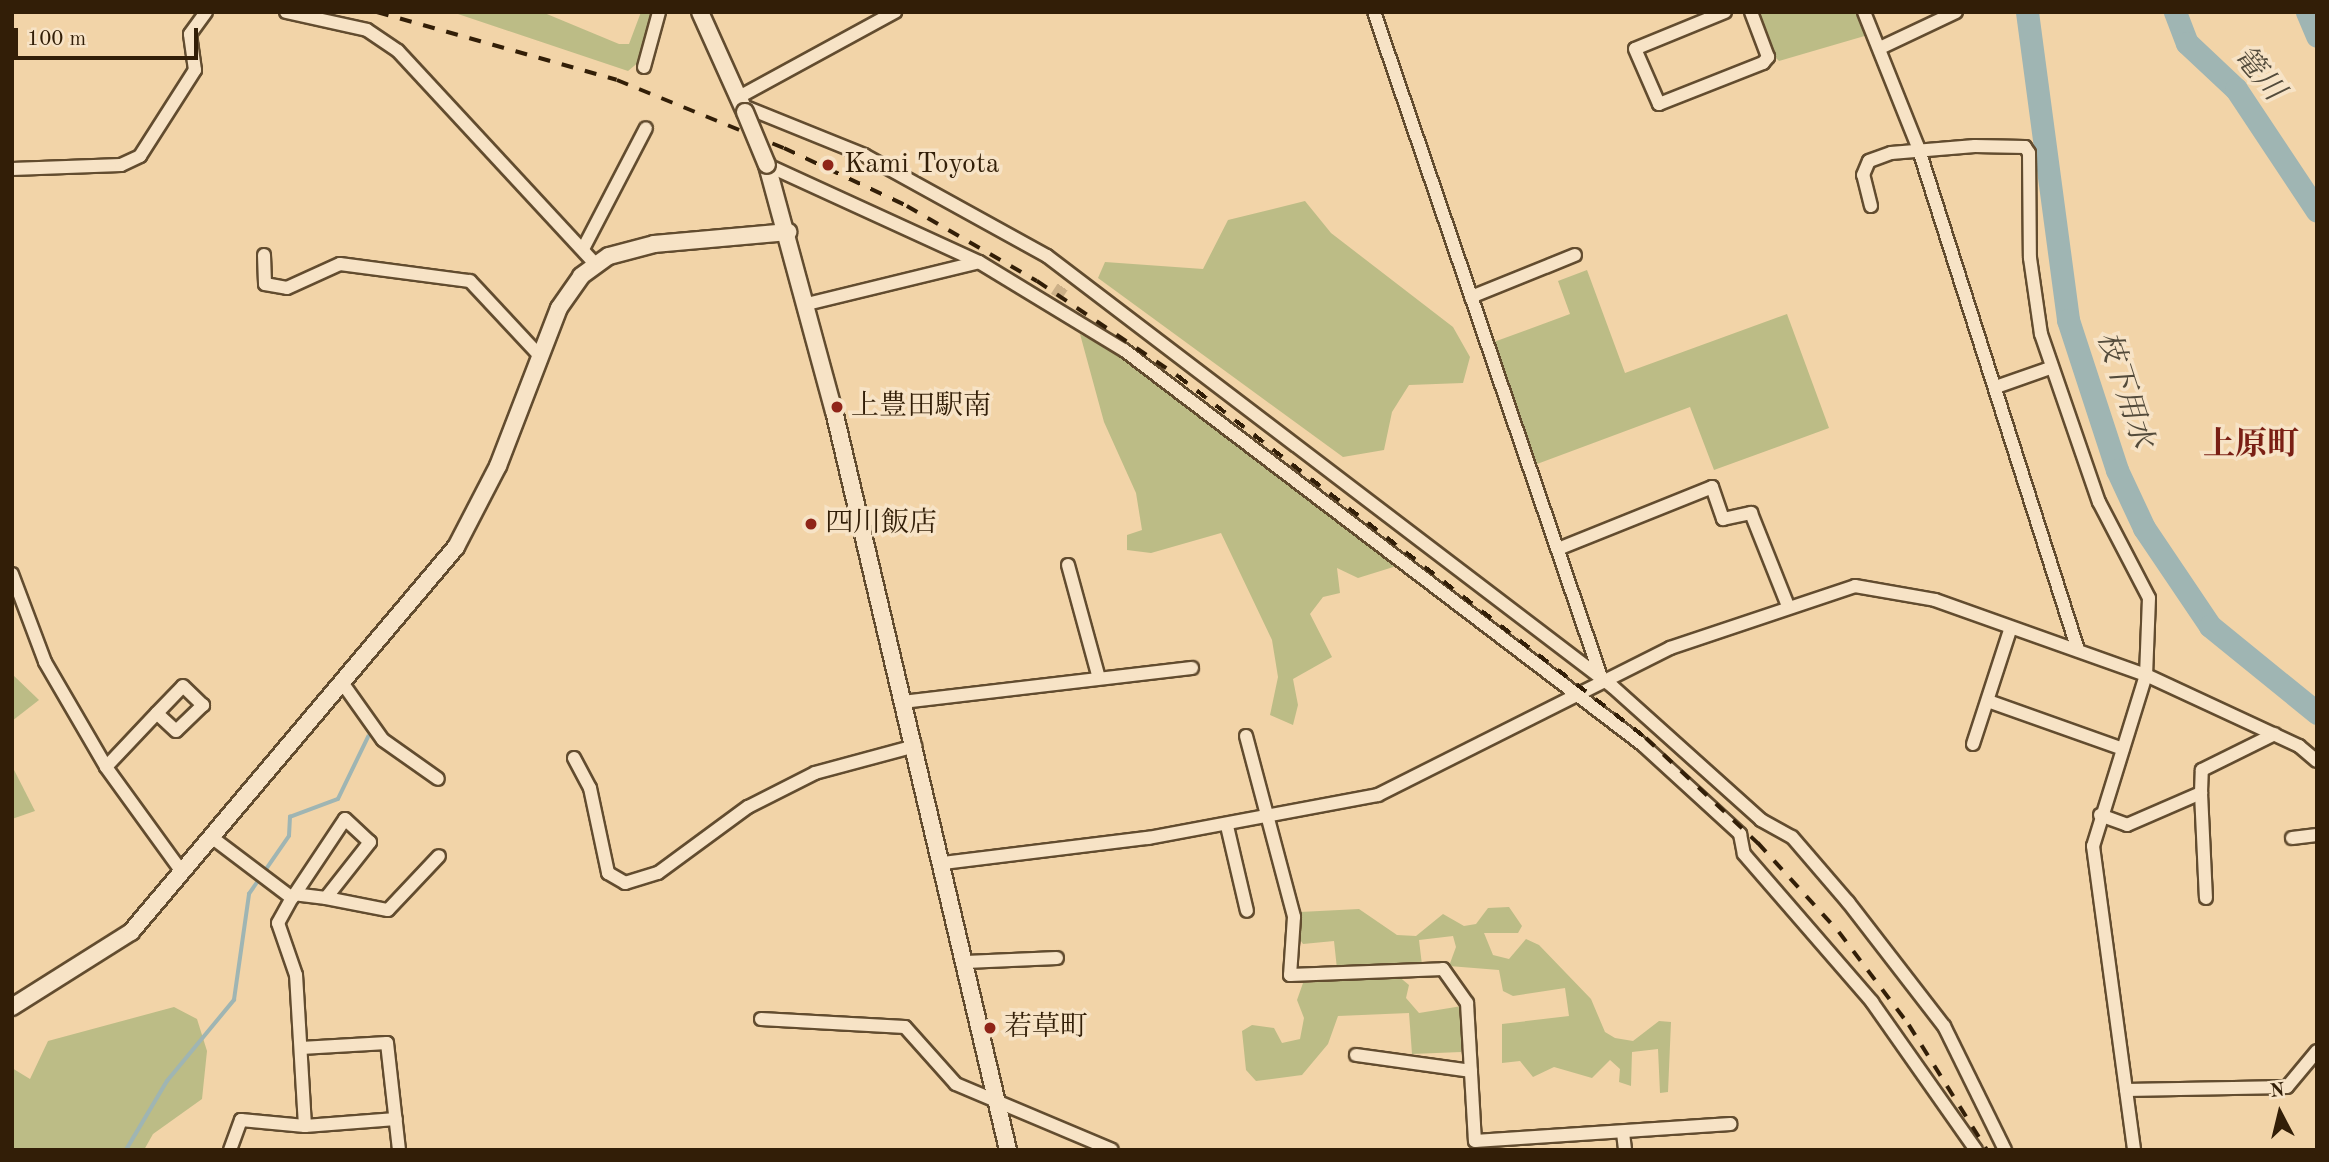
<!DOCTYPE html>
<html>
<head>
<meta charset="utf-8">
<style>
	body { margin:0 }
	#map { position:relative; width:2329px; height:1162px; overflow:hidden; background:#f2d4a8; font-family:"Old Standard TT","Noto Serif JP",serif }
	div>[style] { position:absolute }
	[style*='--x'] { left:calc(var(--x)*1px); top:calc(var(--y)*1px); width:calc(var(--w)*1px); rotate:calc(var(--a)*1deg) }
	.green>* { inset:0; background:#bcbc86 }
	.stream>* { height:3.5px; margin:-1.75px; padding:0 1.75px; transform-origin:1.75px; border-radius:1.75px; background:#9fb5b3 }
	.river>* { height:23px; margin:-11.5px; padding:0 11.5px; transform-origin:11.5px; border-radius:11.5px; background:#9fb5b3 }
	.minor-tunnel>* { height:12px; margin-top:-6px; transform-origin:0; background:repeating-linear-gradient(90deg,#ccb088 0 12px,transparent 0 18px) }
	.roads { filter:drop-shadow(2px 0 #624c2f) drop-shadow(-2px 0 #624c2f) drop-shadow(0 2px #624c2f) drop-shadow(0 -2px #624c2f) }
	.minor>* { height:12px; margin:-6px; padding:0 6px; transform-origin:6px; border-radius:6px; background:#f7e3c6 }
	.tertiary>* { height:16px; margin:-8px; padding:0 8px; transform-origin:8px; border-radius:8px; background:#f7e3c6 }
	.rail>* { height:3.5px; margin-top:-1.75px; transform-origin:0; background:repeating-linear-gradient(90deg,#321e07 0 12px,transparent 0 24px) }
	.bridges { filter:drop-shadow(2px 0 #624c2f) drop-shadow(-2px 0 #624c2f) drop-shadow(0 2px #624c2f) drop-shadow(0 -2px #624c2f) }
	.tertiary-bridge>* { height:16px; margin:-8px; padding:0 8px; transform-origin:8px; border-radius:8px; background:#f7e3c6 }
	.dots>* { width:19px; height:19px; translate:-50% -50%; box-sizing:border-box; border:4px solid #f7e3c6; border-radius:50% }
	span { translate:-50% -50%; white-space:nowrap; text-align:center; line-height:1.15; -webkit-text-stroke:7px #f7e3c6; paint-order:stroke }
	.poi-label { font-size:28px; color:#321e07 }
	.left { translate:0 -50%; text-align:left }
	.water-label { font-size:30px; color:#534b3b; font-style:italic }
	.quarter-label { font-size:32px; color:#7a1f14; font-weight:700 }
	.frame { position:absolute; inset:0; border:14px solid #321e07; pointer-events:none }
	.north { position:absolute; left:2245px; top:1078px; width:70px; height:70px; -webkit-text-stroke:5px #f7e3c6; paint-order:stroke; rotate:353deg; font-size:19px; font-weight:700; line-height:28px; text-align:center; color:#321e07 }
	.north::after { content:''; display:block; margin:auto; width:24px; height:32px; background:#321e07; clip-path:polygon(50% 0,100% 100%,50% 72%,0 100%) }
	.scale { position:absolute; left:14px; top:28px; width:184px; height:32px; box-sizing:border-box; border:4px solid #321e07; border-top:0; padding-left:9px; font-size:21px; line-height:24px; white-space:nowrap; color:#321e07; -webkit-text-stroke:5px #f7e3c6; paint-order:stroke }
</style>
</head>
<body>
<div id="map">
	<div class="green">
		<div style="clip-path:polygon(452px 12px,542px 12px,619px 44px,629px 44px,641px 12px,654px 12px,640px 61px,628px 71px)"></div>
		<div style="clip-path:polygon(1751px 12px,1856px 12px,1868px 35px,1779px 61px,1763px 45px)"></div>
		<div style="clip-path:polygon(1305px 201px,1331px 233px,1453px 327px,1470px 357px,1463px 383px,1409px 385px,1392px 412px,1384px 450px,1343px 457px,1098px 278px,1105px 262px,1203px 269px,1228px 220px)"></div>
		<div style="clip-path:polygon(1587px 270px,1625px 373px,1787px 314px,1829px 428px,1714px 470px,1690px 407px,1537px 464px,1491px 343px,1570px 314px,1558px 281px)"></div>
		<div style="clip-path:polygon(1080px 334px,1126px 359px,1403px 564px,1358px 578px,1337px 568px,1340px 593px,1323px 597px,1310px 614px,1332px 657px,1293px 679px,1298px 705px,1293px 725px,1270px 715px,1278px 677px,1272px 640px,1221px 533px,1151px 553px,1127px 550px,1127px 535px,1142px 530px,1136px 493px,1104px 422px)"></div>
		<div style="clip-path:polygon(12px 674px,39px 700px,12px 721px)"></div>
		<div style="clip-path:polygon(12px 766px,35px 811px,12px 819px)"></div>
		<div style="clip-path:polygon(1509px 907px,1522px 926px,1518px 933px,1484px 933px,1493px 955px,1509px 959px,1526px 939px,1539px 945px,1591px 999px,1605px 1032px,1615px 1038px,1633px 1041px,1659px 1021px,1671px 1022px,1668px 1092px,1660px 1093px,1658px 1049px,1632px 1052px,1631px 1086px,1619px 1082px,1620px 1069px,1610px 1060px,1592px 1078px,1554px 1067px,1533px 1077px,1520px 1061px,1502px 1063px,1502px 1024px,1569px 1016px,1565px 988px,1513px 996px,1503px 991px,1499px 970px,1449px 966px,1456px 947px,1453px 936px,1419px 940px,1422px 965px,1337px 969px,1334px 941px,1303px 944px,1299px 938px,1300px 912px,1359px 909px,1397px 935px,1416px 936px,1443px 914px,1464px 926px,1476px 924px,1488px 908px)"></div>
		<div style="clip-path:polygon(1397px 975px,1409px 985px,1406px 998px,1419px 1013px,1462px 1006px,1461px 1052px,1412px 1054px,1409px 1013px,1338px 1016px,1328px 1044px,1302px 1075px,1256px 1081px,1246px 1070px,1242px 1031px,1252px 1025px,1274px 1028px,1282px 1043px,1300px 1039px,1304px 1018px,1297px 1000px,1303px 983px)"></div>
		<div style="clip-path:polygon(174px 1007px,197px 1019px,207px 1051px,202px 1099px,153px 1134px,144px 1150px,12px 1150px,12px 1068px,30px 1079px,48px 1041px)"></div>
	</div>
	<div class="stream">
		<div style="--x:126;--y:1150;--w:80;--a:-59.3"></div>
		<div style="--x:167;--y:1081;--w:105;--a:-50.4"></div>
		<div style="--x:234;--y:1000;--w:107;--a:-81.9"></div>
		<div style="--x:249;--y:894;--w:70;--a:-55.4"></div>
		<div style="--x:289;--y:836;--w:19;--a:-87"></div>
		<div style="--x:290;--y:817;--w:51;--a:-20.6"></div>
		<div style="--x:338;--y:799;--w:69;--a:-64.2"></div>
	</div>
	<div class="river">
		<div style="--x:2027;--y:12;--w:311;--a:82.4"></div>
		<div style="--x:2068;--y:320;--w:158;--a:71.9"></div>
		<div style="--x:2117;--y:470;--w:64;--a:65"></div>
		<div style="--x:2144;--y:528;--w:118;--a:56"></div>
		<div style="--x:2210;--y:626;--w:138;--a:39.1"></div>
		<div style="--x:2175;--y:12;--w:33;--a:69"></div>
		<div style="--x:2187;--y:43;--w:67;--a:43.2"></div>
		<div style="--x:2236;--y:89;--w:146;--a:56.4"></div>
		<div style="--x:2307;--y:12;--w:26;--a:67"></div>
	</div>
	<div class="minor-tunnel">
		<div style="--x:1056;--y:297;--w:17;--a:-57"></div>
	</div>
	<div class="roads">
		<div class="minor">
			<div style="--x:286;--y:12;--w:83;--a:12.5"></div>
			<div style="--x:367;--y:30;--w:37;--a:34"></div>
			<div style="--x:398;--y:51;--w:290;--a:47.2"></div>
			<div style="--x:1374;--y:12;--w:706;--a:71.15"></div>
			<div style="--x:1725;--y:12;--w:97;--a:157.7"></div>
			<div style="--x:1635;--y:49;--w:60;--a:66.4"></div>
			<div style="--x:1659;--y:104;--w:112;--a:-21.5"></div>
			<div style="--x:1763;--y:63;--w:8;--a:-50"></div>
			<div style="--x:1768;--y:57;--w:48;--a:-110.7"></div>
			<div style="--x:1864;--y:12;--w:145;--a:68.2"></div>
			<div style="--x:1918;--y:147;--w:528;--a:72.35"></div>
			<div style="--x:1880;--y:48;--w:84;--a:-25.3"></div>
			<div style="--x:644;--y:67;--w:57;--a:-74.7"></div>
			<div style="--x:739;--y:97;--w:178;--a:-28.6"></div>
			<div style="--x:743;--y:106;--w:131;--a:22"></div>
			<div style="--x:864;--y:155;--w:209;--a:28.9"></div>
			<div style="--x:1047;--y:256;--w:711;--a:37.29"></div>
			<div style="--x:1613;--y:687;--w:199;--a:41.9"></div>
			<div style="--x:1761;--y:820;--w:35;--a:29"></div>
			<div style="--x:1792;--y:837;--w:86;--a:49.3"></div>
			<div style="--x:1848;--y:902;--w:157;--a:52.3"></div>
			<div style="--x:1944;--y:1026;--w:138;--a:63.8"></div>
			<div style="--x:767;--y:165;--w:233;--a:24.6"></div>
			<div style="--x:979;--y:262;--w:170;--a:31.3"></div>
			<div style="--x:1124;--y:350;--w:652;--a:37.27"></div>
			<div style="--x:1643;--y:745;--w:132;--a:42.5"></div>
			<div style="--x:1740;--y:834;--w:20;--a:79"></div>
			<div style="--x:1744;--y:854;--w:196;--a:49.1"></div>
			<div style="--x:1872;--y:1002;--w:181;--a:54.9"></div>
			<div style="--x:12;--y:169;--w:109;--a:-2.1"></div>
			<div style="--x:121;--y:165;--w:21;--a:-25"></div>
			<div style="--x:140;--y:156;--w:102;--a:-57.4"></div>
			<div style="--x:195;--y:70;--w:36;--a:-98"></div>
			<div style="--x:190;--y:34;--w:27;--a:-54"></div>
			<div style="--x:1871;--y:206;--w:32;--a:-104"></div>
			<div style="--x:1863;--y:175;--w:15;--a:-67"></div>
			<div style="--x:1869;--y:161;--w:23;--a:-20"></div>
			<div style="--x:1891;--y:153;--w:84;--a:-4.8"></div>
			<div style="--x:1975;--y:146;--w:50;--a:1.1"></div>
			<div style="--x:2025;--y:147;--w:7;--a:56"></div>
			<div style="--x:2029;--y:153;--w:105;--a:89.5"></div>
			<div style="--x:2030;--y:258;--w:77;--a:81.8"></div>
			<div style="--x:2041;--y:334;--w:178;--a:71"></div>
			<div style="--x:2099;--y:502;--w:108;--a:62.5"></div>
			<div style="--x:2149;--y:598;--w:77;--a:92.2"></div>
			<div style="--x:2146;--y:675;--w:179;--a:107.2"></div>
			<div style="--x:2093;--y:846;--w:307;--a:82.3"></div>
			<div style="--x:583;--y:249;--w:136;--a:-62.5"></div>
			<div style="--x:264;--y:255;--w:29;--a:88"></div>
			<div style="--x:265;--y:284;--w:22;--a:10"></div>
			<div style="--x:287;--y:288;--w:58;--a:-24.4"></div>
			<div style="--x:340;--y:264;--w:131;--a:7.5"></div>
			<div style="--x:470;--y:281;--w:103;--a:47"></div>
			<div style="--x:1471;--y:297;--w:112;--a:-22"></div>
			<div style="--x:807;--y:304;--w:177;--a:-13.7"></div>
			<div style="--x:1996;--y:387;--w:57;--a:-19.4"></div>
			<div style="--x:1558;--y:549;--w:166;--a:-21.9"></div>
			<div style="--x:1712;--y:487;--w:34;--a:71"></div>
			<div style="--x:1723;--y:519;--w:29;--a:-12"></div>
			<div style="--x:1751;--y:513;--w:100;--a:68.3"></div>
			<div style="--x:1068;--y:565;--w:117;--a:74.7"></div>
			<div style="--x:12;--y:574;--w:94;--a:69.4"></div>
			<div style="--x:45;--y:662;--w:121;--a:59.8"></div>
			<div style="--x:106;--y:767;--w:130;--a:54.1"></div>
			<div style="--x:341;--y:681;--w:72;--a:54.6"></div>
			<div style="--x:383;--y:740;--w:67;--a:35.3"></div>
			<div style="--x:1988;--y:701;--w:143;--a:19.6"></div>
			<div style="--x:902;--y:702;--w:292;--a:-6.7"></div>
			<div style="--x:1246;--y:736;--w:187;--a:75.1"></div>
			<div style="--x:1294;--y:917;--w:58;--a:93.9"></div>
			<div style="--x:1290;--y:975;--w:153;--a:-2.2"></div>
			<div style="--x:1443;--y:969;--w:42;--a:54.8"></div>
			<div style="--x:1467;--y:1003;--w:138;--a:86.7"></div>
			<div style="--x:1475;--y:1141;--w:256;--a:-3.8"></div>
			<div style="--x:1973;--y:744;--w:120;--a:-72"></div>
			<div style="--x:574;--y:758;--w:34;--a:62"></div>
			<div style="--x:590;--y:788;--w:87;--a:78"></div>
			<div style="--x:608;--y:873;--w:20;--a:30"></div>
			<div style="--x:625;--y:883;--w:34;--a:-17"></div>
			<div style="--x:658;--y:873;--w:112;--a:-36.3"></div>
			<div style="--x:748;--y:807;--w:75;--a:-26.9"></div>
			<div style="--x:815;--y:773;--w:104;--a:-15.1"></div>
			<div style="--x:106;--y:767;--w:74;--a:-46.6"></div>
			<div style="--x:157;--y:713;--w:37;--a:-46"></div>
			<div style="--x:183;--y:686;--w:28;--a:44"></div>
			<div style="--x:203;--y:705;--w:37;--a:136"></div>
			<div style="--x:176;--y:731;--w:26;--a:-137"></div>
			<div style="--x:2201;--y:793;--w:105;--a:87.3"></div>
			<div style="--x:2100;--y:815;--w:29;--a:20"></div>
			<div style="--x:2127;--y:825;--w:81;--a:-23.4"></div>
			<div style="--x:2201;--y:793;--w:23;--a:-88"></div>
			<div style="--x:2202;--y:770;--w:81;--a:-26.3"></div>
			<div style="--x:1227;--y:826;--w:87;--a:76.8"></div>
			<div style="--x:210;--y:836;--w:103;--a:37.1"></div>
			<div style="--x:292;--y:898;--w:5;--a:-53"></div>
			<div style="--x:295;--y:894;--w:90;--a:-56.3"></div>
			<div style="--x:345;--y:819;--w:34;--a:43"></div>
			<div style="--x:370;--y:842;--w:71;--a:128.2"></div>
			<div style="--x:326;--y:898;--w:31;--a:-173"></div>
			<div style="--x:2292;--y:838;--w:25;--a:-7"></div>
			<div style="--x:943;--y:863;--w:207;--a:-7"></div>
			<div style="--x:1148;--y:838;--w:234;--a:-10.6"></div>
			<div style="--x:1378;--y:795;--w:327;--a:-26.7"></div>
			<div style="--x:1670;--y:648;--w:195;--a:-18.5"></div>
			<div style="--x:1855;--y:586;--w:81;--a:9.9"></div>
			<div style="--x:1935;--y:600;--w:224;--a:19.6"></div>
			<div style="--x:2146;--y:675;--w:169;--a:24.9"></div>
			<div style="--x:2299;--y:746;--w:23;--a:40"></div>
			<div style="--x:326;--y:898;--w:63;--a:11"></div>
			<div style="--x:388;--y:910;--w:74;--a:-46.6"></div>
			<div style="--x:966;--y:962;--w:91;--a:-2.5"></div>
			<div style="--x:761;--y:1019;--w:144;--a:3.2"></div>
			<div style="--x:905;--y:1027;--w:76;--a:48.2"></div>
			<div style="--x:956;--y:1084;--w:169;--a:22.9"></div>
			<div style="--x:301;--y:1048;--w:86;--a:-3.3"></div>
			<div style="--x:387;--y:1043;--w:108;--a:83.6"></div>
			<div style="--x:1356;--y:1055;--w:116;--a:7.9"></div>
			<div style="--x:2126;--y:1090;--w:161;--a:-1.1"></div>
			<div style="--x:2287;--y:1087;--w:47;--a:-50.2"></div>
			<div style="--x:305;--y:1126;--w:91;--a:-4.4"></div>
			<div style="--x:1623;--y:1133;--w:17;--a:83"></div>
			<div style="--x:230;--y:1150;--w:32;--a:-70"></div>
			<div style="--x:241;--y:1120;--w:64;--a:5.4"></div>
			<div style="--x:305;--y:1126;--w:151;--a:-93.4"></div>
			<div style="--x:296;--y:975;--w:55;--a:-109.1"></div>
			<div style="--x:278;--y:923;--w:29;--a:-61"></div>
		</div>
		<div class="tertiary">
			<div style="--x:700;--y:12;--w:110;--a:65.8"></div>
			<div style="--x:767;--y:165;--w:255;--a:74.8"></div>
			<div style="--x:834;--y:411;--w:759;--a:76.75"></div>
			<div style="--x:12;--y:1007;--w:141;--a:-32.2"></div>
			<div style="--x:131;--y:932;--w:504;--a:-49.83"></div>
			<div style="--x:456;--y:547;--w:91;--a:-62.6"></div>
			<div style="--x:498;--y:466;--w:169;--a:-68.9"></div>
			<div style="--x:559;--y:308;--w:39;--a:-55"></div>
			<div style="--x:581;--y:276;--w:34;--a:-36"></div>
			<div style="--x:609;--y:256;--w:47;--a:-14.9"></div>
			<div style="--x:654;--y:244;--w:135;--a:-5.1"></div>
		</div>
	</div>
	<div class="rail">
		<div style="--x:377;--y:12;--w:249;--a:15.8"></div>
		<div style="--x:617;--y:80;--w:180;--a:22.2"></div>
		<div style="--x:784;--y:148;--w:136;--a:25.2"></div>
		<div style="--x:907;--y:206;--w:150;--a:30"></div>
		<div style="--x:1037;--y:281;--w:170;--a:34"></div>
		<div style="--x:1178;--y:376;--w:592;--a:37.72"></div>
		<div style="--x:1646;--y:738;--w:154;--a:43.2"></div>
		<div style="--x:1758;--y:843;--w:120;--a:47.7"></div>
		<div style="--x:1839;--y:932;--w:116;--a:53"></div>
		<div style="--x:1909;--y:1025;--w:147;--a:58"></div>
	</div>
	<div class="bridges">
		<div class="tertiary-bridge">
			<div style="--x:745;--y:112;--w:57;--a:67.5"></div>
		</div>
	</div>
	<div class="dots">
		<div style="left:828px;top:165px;background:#8f2418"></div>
		<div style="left:837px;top:407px;background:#8f2418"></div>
		<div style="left:811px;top:524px;background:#8f2418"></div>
		<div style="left:990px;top:1028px;background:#8f2418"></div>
	</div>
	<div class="poi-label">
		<span class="left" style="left:844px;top:165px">Kami Toyota</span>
		<span class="left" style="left:851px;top:407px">上豊田駅南</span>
		<span class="left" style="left:825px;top:524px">四川飯店</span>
		<span class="left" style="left:1004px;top:1028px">若草町</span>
	</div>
	<div class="water-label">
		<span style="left:2258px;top:74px;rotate:50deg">篭川</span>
		<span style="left:2124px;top:390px;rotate:72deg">枝下用水</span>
	</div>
	<div class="quarter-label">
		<span style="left:2251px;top:446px">上原町</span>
	</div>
	<div class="frame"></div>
	<div class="north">N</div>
	<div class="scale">100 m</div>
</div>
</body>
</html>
